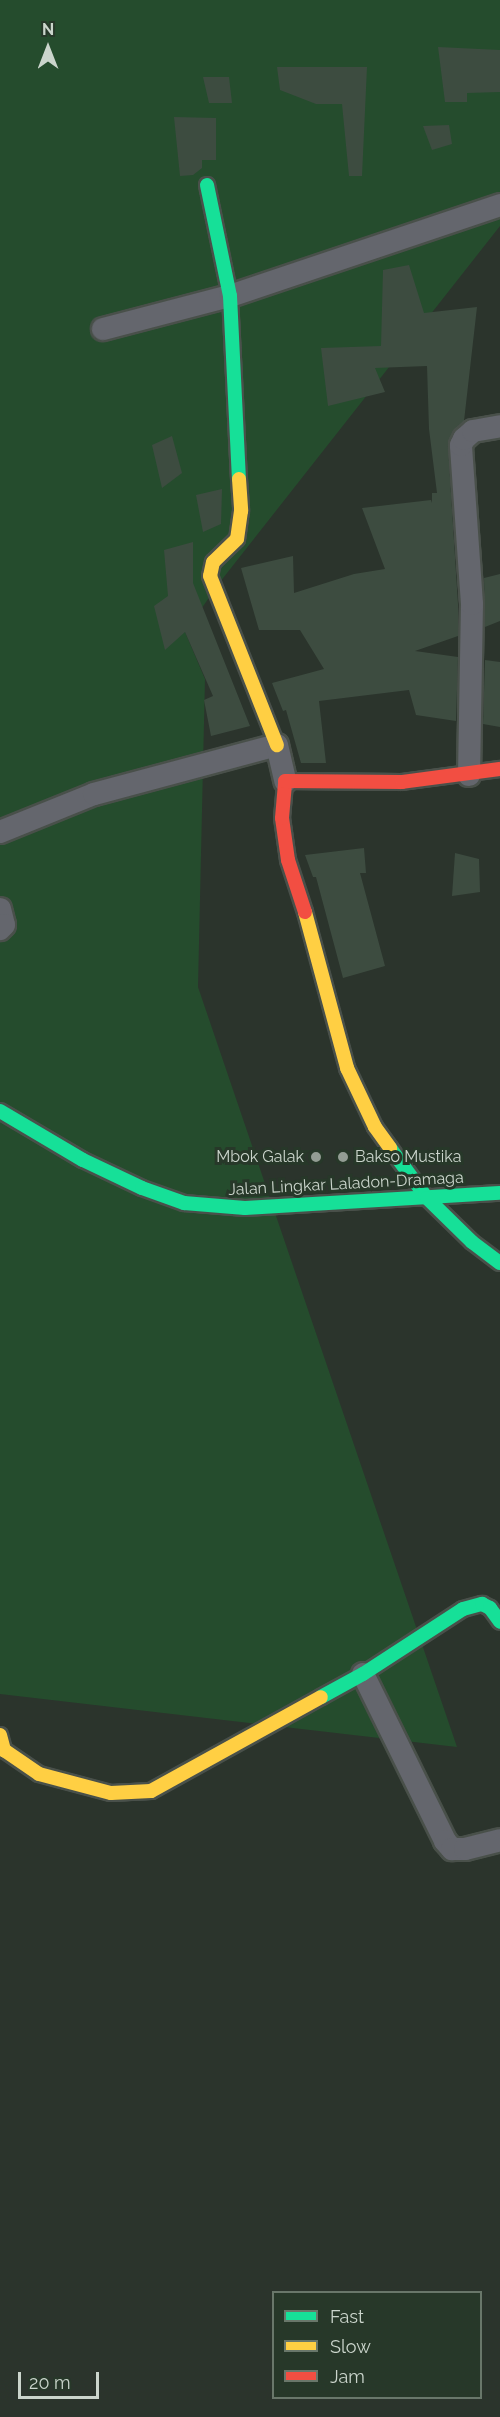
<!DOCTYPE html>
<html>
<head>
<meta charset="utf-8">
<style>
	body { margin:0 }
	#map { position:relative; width:500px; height:2417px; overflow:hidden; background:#2b342c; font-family:Raleway,sans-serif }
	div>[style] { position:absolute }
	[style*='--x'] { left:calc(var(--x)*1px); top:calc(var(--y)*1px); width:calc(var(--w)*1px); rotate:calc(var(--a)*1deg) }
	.green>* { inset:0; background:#254c2d }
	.building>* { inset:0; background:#3d4c40 }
	.roads { filter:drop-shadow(2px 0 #49504a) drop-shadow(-2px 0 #49504a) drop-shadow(0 2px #49504a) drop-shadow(0 -2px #49504a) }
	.street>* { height:22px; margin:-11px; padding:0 11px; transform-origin:11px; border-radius:11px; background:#64666d }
	.fast>* { height:14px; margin:-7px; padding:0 7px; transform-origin:7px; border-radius:7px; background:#16e098 }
	.slow>* { height:14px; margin:-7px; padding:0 7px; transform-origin:7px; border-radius:7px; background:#ffcf43 }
	.jam>* { height:14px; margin:-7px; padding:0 7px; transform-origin:7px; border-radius:7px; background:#f24e42 }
	.dots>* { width:16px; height:16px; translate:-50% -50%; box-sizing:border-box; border:3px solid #273829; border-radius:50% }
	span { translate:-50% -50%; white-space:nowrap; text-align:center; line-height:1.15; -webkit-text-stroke:6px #273829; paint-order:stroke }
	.poi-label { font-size:16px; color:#cbd5cc }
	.right { translate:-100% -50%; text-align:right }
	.left { translate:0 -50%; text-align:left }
	.street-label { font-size:16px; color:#cbd5cc }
	.legend { position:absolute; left:272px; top:2291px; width:210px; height:108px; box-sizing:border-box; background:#273829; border:2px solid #69776a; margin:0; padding:8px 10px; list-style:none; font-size:18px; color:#cbd5cc }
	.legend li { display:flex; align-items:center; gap:12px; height:30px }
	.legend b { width:30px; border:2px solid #69776a }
	.north { position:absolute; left:18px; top:18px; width:60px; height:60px; -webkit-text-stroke:4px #273829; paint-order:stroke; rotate:0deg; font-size:16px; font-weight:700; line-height:24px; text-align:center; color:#cbd5cc }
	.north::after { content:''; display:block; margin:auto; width:21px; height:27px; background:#cbd5cc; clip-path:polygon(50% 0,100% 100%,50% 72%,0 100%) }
	.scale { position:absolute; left:18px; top:2372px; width:81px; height:27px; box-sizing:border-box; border:3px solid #cbd5cc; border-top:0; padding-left:8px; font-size:18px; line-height:21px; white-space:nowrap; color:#cbd5cc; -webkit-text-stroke:4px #273829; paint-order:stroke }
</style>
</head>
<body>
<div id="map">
	<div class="green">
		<div style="clip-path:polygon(0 0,500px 0,500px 226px,220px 582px,185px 632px,205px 679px,198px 987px,457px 1747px,0 1694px)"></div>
	</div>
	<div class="building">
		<div style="clip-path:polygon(438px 47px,500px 50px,500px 92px,467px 93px,467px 102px,445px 102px)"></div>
		<div style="clip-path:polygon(277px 67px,367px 67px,362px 176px,349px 176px,342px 104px,316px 104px,280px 90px)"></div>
		<div style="clip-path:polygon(203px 77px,229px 77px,232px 103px,209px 103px)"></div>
		<div style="clip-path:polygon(174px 117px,216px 118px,216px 160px,202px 160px,202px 168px,193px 175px,180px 176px)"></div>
		<div style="clip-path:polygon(449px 125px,452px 144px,432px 150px,423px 126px)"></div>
		<div style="clip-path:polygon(409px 265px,424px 313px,477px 307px,464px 421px,452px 433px,448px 446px,458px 604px,458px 636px,415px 651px,458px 657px,456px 721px,416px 715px,409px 690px,319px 701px,326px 763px,301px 763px,286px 710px,283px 711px,272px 683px,324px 669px,300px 630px,259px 630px,241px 568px,293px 556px,294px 593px,354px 574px,385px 569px,362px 508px,431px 500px,432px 503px,432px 493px,437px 493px,429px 429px,427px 366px,375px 368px,385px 392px,328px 406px,321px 348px,381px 346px,383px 270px)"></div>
		<div style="clip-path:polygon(172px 436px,182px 473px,162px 488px,152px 445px)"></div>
		<div style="clip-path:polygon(222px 489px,221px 524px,203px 532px,196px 495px)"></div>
		<div style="clip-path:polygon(193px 542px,193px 583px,250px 726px,211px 736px,204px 700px,213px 696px,185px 632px,165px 650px,154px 606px,168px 596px,164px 550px)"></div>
		<div style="clip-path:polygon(500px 574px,500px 621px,485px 627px,484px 578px)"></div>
		<div style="clip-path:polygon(485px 660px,500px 662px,500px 727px,483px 724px)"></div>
		<div style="clip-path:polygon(364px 848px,366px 873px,360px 873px,385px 966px,343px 978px,316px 877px,313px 877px,305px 855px)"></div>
		<div style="clip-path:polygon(455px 853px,479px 859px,480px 892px,452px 896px)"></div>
	</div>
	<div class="roads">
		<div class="street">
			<div style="--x:103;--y:329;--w:131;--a:-14.6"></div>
			<div style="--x:230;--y:296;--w:285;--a:-18.6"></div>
			<div style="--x:469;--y:775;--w:171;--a:-89"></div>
			<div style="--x:472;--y:604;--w:159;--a:-94"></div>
			<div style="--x:461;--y:445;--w:7;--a:-63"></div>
			<div style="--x:464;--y:439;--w:12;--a:-42"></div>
			<div style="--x:473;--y:431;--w:27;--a:-10"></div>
			<div style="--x:0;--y:832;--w:101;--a:-22"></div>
			<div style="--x:94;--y:794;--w:189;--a:-15"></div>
			<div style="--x:277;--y:745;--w:37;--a:77"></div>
			<div style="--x:0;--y:909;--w:16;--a:76"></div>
			<div style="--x:4;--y:925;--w:6;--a:135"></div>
			<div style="--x:363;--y:1674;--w:186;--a:63.8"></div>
			<div style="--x:445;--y:1841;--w:11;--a:49"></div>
			<div style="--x:452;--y:1849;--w:13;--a:0"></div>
			<div style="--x:465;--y:1849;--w:36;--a:-14"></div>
		</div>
		<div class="fast">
			<div style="--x:207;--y:185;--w:113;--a:78.3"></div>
			<div style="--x:230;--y:296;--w:183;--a:87.2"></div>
			<div style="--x:0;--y:1111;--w:96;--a:30.6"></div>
			<div style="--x:83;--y:1160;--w:65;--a:25.4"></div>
			<div style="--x:142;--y:1188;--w:45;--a:19.7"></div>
			<div style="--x:184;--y:1203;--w:61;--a:4.7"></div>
			<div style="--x:245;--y:1208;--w:255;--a:-3.4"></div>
			<div style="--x:390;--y:1148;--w:62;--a:53.5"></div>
			<div style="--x:427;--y:1198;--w:63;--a:44.4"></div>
			<div style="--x:472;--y:1242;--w:35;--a:37"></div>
			<div style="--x:321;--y:1697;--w:48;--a:-28.7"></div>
			<div style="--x:363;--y:1674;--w:119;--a:-33"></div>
			<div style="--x:463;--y:1609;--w:20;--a:-15"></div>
			<div style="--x:482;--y:1604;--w:9;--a:27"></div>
			<div style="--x:490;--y:1608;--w:17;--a:54"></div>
		</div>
		<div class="slow">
			<div style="--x:239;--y:479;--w:32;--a:86"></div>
			<div style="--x:241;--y:511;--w:28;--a:98"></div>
			<div style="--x:237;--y:539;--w:33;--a:136"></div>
			<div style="--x:213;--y:562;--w:14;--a:102"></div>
			<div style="--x:210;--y:576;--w:182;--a:68.4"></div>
			<div style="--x:305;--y:912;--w:162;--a:74.9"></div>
			<div style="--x:347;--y:1068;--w:65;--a:64.6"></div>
			<div style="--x:375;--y:1127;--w:26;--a:54"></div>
			<div style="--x:0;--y:1735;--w:16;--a:75"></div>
			<div style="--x:4;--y:1750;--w:42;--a:34.4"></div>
			<div style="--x:39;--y:1774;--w:74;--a:14.8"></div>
			<div style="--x:111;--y:1793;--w:40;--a:-2.9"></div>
			<div style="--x:151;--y:1791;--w:194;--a:-28.9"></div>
		</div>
		<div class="jam">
			<div style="--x:305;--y:912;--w:55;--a:-108.1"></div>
			<div style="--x:288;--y:860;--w:42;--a:-98.1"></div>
			<div style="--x:282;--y:818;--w:37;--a:-85"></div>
			<div style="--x:285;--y:781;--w:117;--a:0.5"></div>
			<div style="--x:402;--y:782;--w:99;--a:-7.6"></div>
		</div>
	</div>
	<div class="dots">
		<div style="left:316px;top:1157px;background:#939d94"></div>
		<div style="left:343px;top:1157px;background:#939d94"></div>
	</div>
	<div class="poi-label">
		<span class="right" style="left:304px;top:1157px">Mbok Galak</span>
		<span class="left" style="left:355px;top:1157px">Bakso Mustika</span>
	</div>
	<div class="street-label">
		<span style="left:346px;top:1184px;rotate:-3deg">Jalan Lingkar Laladon-Dramaga</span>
	</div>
	<ul class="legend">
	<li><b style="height:8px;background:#16e098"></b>Fast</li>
	<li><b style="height:8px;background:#ffcf43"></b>Slow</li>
	<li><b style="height:8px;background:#f24e42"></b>Jam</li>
	</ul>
	<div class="north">N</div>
	<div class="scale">20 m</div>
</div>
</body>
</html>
